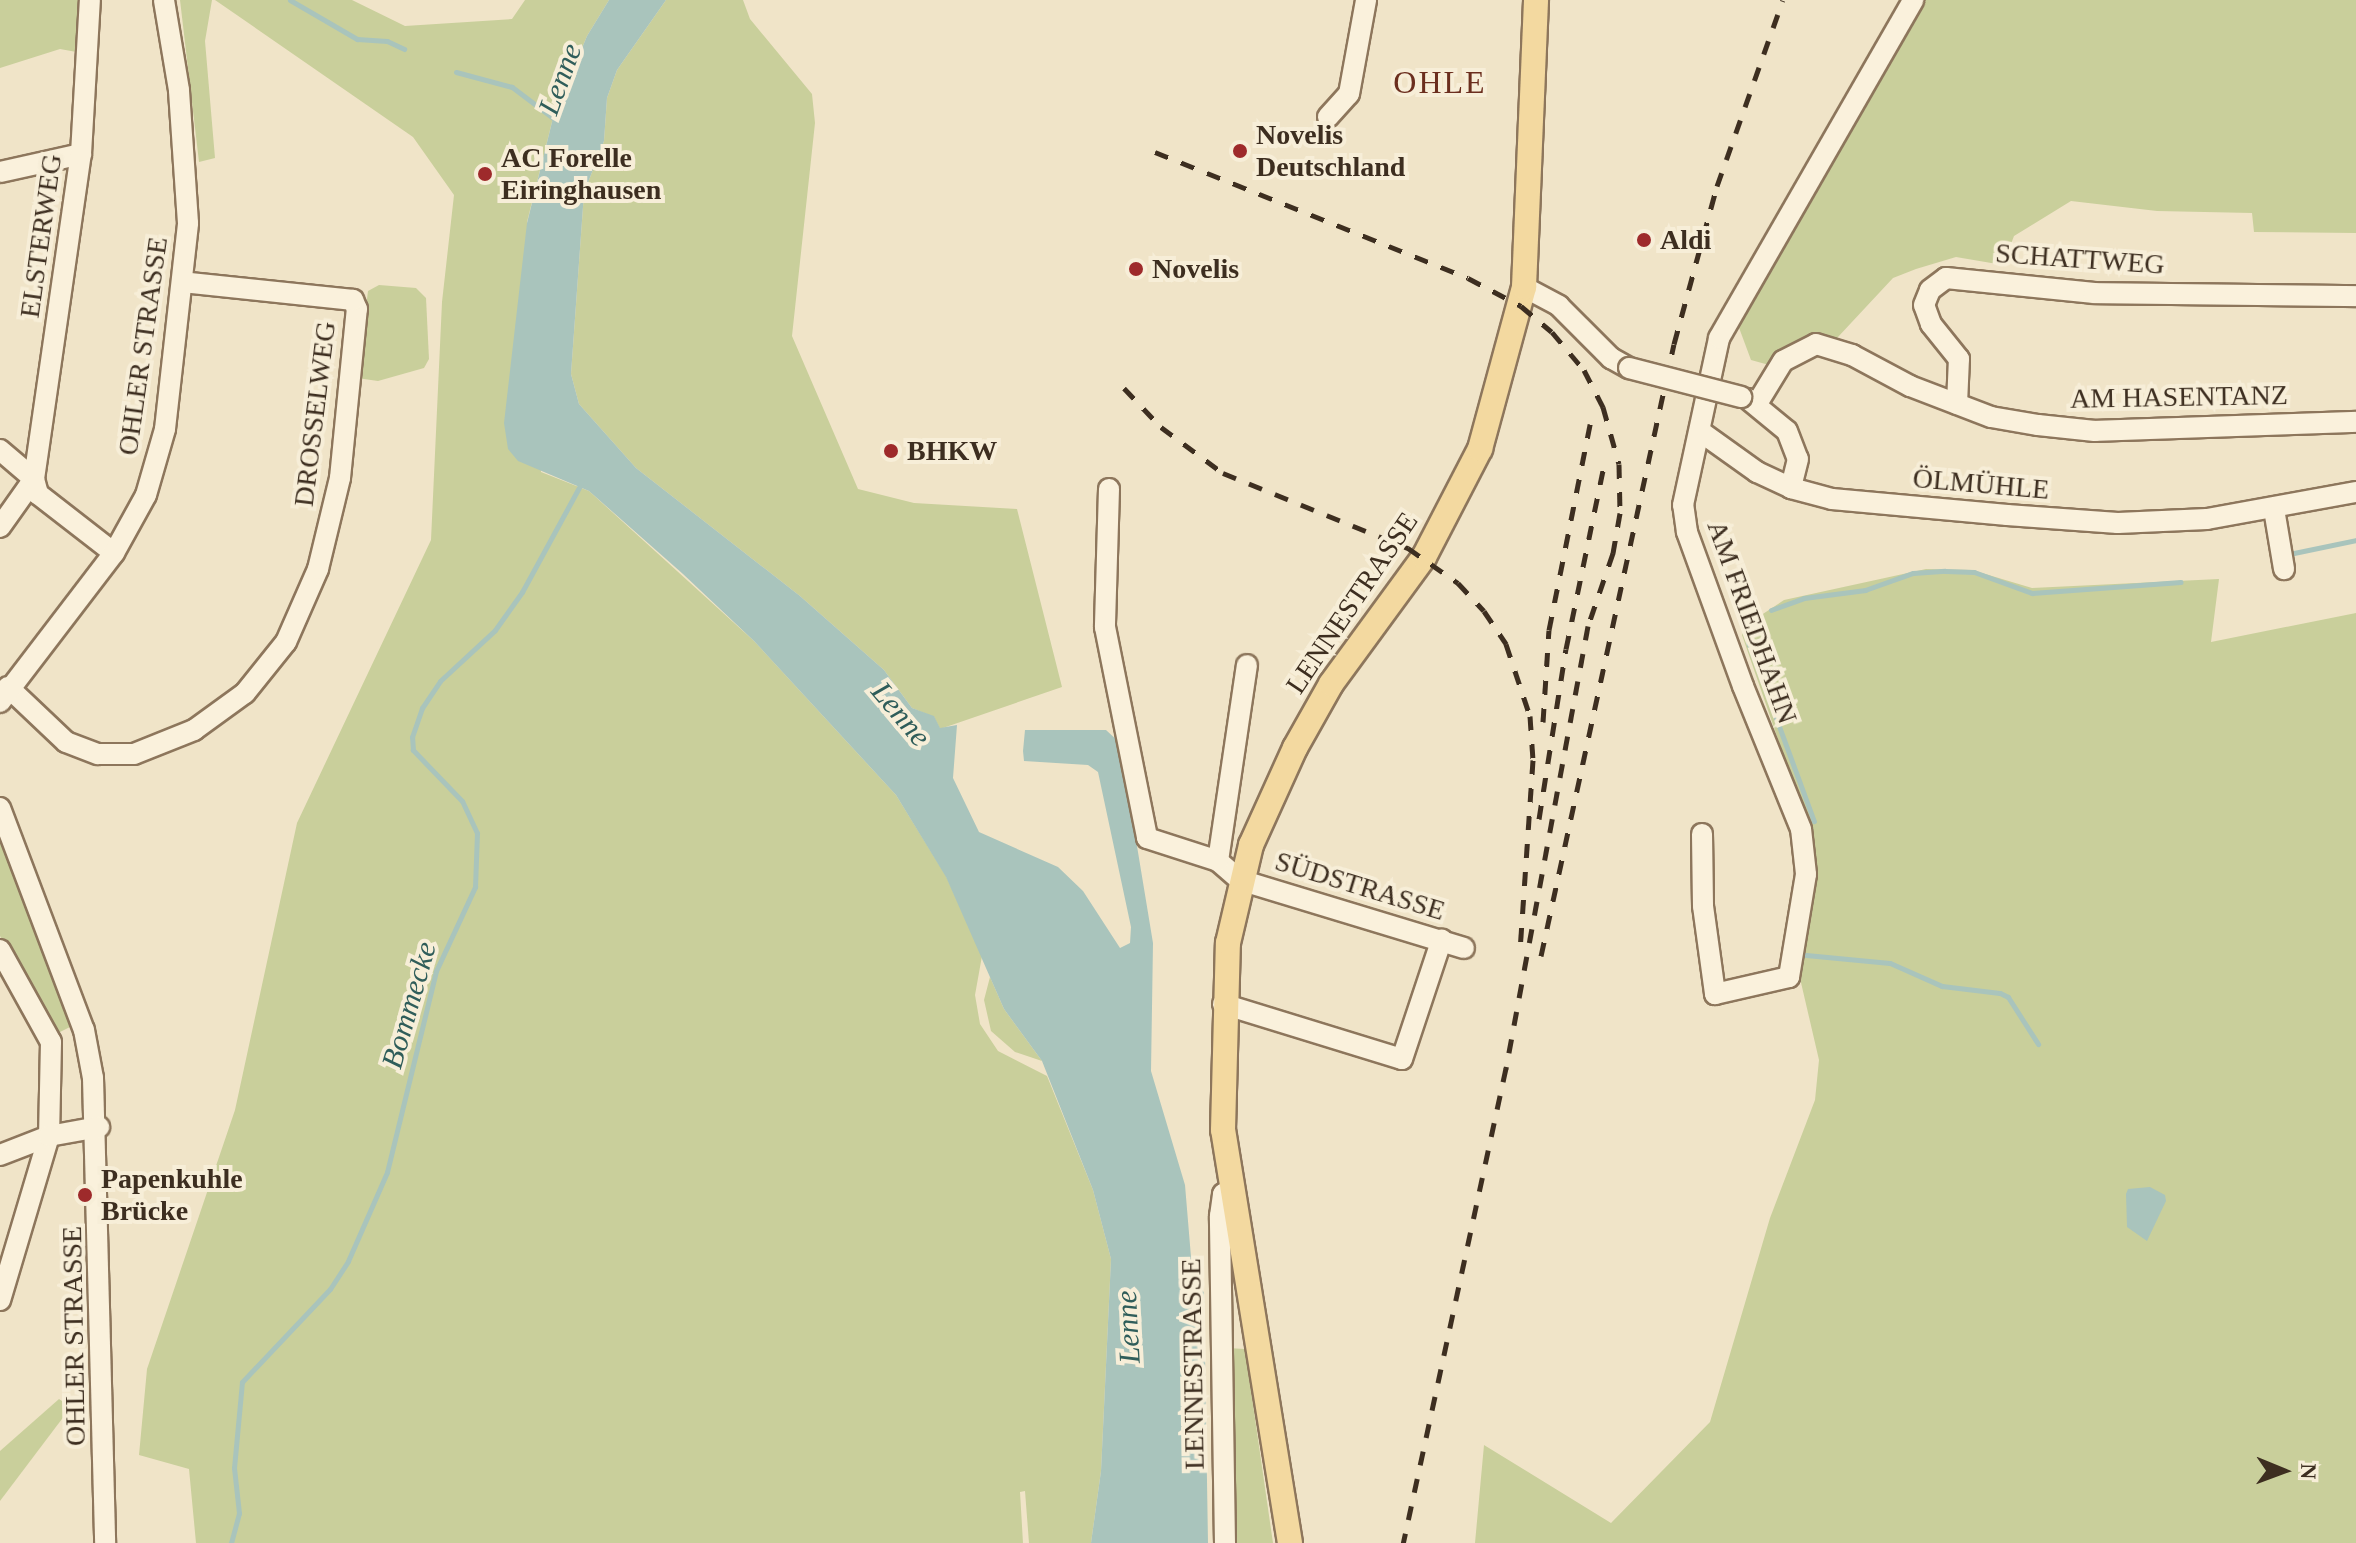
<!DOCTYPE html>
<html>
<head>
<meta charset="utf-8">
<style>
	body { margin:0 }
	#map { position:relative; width:2356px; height:1543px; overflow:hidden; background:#f0e4c8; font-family:Georgia,serif }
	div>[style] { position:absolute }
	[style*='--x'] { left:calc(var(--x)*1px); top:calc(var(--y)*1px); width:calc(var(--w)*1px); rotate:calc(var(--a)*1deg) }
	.green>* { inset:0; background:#c9cf9b }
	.water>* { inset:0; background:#a9c4bc }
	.stream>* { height:5px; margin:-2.5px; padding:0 2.5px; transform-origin:2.5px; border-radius:2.5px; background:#a9c4bc }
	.roads { filter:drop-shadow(2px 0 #8d765c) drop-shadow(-2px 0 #8d765c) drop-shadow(0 2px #8d765c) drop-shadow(0 -2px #8d765c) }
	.minor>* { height:20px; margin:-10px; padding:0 10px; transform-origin:10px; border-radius:10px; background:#faf1dc }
	.major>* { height:24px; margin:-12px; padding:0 12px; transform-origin:12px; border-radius:12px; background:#f3d9a0 }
	.rail>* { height:5px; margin-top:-2.5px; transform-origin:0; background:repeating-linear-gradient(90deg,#3d2e20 0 14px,transparent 0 28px) }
	.bridges { filter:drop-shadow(2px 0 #8d765c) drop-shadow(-2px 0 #8d765c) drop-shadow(0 2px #8d765c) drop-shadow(0 -2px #8d765c) }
	.minor-bridge>* { height:20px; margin:-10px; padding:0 10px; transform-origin:10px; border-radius:10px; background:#faf1dc }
	.dots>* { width:22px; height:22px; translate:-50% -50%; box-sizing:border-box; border:4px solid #f7eed8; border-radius:50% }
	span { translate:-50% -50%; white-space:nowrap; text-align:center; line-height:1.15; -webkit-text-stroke:8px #f7eed8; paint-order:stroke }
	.poi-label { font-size:28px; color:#3d2e20; font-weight:700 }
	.left { translate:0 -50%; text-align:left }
	.street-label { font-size:28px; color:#3d2e20 }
	.water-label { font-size:30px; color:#2f5d5a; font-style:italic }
	.quarter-label { font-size:32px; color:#6b2e1e; letter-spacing:2px }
	.north { position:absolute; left:2244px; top:1431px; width:80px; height:80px; -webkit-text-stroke:6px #f7eed8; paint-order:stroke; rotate:91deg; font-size:22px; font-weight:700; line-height:32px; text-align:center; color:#3d2e20 }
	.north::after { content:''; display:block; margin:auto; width:28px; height:36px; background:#3d2e20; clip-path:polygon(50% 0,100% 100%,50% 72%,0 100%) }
</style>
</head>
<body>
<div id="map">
	<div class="green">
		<div style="clip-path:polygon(0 0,82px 0,82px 53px,60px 49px,0 68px)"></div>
		<div style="clip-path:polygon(180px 0,212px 0,205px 41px,215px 158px,199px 162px)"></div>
		<div style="clip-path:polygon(215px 0,352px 0,405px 26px,512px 19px,525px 0,609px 0,587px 36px,553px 118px,527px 222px,541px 472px,589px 491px,754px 641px,896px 795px,946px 876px,982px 956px,975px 995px,980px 1024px,998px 1051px,1047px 1076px,1093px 1190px,1111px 1259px,1101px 1471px,1091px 1543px,1029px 1543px,1025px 1491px,1020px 1492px,1023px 1543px,196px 1543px,189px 1469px,139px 1455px,147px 1369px,235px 1110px,297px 823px,431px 540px,442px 302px,454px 195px,413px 137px)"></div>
		<div style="clip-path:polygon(666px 0,743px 0,750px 19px,812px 94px,815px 123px,792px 336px,858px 489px,914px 503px,1017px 509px,1062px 687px,940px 729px,934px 717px,912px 708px,884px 670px,800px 596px,636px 468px,579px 404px,571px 374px,584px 193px,604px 141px,607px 98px,617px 70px)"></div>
		<div style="clip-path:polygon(1919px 0,2356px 0,2356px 233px,2254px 232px,2252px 213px,2157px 211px,2071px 201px,2014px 236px,2003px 265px,1956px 257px,1916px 269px,1893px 278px,1824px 352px,1787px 370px,1751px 360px,1738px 325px,1871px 96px)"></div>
		<div style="clip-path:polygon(379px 285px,416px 288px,426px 298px,429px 359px,424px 368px,378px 381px,357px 378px,368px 291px)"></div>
		<div style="clip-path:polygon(1926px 569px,1972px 570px,2032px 588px,2219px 579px,2211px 642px,2356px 613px,2356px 1543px,1475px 1543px,1484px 1445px,1611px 1523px,1710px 1422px,1770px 1218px,1815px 1100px,1819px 1060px,1799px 974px,1808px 826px,1742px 635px,1746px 625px,1784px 600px)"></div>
		<div style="clip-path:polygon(0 823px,76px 1024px,54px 1035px,0 936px)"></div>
		<div style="clip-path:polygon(990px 977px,1004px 1009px,1042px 1061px,1015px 1052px,991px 1031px,984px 1000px)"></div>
		<div style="clip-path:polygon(1227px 1348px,1245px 1349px,1273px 1543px,1228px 1543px)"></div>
		<div style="clip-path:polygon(59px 1399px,71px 1407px,0 1501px,0 1451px)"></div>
	</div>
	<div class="water">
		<div style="clip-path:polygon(609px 0,666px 0,617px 70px,607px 98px,604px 141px,584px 193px,571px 374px,579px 404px,636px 468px,800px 596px,884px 670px,912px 708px,934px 716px,940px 728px,957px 725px,953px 778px,979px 832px,1058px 867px,1083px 891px,1120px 948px,1130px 943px,1131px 927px,1098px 772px,1088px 765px,1024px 761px,1023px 751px,1025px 730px,1106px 730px,1120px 743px,1153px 943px,1151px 1071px,1185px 1185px,1192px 1269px,1204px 1293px,1208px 1543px,1091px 1543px,1101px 1471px,1111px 1259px,1093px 1190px,1042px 1061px,1004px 1009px,946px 877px,896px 795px,754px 641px,683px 574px,589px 491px,518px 461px,508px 449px,504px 423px,527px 223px,553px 118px,587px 36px)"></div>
		<div style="clip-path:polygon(2150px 1187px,2165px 1195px,2166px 1201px,2147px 1241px,2127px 1227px,2126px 1194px,2128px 1189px)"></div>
	</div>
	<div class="stream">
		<div style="--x:290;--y:0;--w:78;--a:30.2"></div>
		<div style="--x:357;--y:39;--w:30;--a:4"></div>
		<div style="--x:387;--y:41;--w:19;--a:25"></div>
		<div style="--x:456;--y:72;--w:58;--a:15"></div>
		<div style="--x:512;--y:87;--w:56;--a:37.1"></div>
		<div style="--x:2289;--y:554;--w:68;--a:-11.8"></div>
		<div style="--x:1771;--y:610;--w:35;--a:-20"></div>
		<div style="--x:1804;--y:598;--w:62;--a:-7.5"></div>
		<div style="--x:1865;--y:590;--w:51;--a:-19.5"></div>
		<div style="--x:1913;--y:573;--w:32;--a:-4"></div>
		<div style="--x:1945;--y:571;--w:29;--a:2"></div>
		<div style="--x:1974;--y:572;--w:62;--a:19.9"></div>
		<div style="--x:2032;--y:593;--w:149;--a:-4.2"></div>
		<div style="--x:1759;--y:621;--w:15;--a:138"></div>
		<div style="--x:1748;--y:631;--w:11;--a:90"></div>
		<div style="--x:1748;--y:642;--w:191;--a:69.8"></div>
		<div style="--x:1806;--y:955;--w:84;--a:5.4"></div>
		<div style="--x:1890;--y:963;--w:57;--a:23.9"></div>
		<div style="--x:1942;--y:986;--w:58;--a:6.9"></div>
		<div style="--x:2000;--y:993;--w:9;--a:27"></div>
		<div style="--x:2008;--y:997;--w:56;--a:57.4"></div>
		<div style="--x:231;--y:1543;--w:31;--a:-75"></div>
		<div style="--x:239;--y:1513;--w:45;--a:-96.3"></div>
		<div style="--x:234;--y:1468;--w:86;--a:-84.7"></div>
		<div style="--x:242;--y:1382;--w:128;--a:-46.6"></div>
		<div style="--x:330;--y:1289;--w:33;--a:-57"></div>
		<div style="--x:348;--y:1261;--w:97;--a:-66.3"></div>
		<div style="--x:387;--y:1172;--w:207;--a:-76.3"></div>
		<div style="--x:436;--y:971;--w:93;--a:-65.1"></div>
		<div style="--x:475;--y:887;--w:54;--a:-87.9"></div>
		<div style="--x:477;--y:833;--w:35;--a:-115"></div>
		<div style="--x:462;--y:801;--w:71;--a:-133.9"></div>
		<div style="--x:413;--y:750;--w:13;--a:-94"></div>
		<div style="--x:412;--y:737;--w:31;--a:-71"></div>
		<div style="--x:422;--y:708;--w:32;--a:-56"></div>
		<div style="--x:440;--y:681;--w:75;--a:-42.8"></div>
		<div style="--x:495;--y:630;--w:47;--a:-54.6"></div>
		<div style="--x:522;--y:592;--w:125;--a:-61.4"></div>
	</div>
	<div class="roads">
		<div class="minor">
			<div style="--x:1328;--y:117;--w:31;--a:-48"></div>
			<div style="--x:1349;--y:94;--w:96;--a:-79.7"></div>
			<div style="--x:0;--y:172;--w:83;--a:-12.5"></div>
			<div style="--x:1524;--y:287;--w:40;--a:28"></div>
			<div style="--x:1559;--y:306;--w:74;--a:45"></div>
			<div style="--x:1611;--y:358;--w:21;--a:29"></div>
			<div style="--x:1748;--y:399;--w:50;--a:39.4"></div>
			<div style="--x:1787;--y:431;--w:30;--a:69"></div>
			<div style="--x:1798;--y:459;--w:30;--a:104"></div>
			<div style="--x:1758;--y:402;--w:48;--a:-58.6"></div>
			<div style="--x:1783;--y:361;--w:37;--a:-27"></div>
			<div style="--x:1816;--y:344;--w:38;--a:17"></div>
			<div style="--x:1852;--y:355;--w:66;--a:28.1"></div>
			<div style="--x:1910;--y:386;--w:87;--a:20.9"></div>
			<div style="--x:1991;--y:417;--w:48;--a:9.7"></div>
			<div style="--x:2038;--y:425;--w:57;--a:6"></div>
			<div style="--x:2095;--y:431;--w:261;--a:-2"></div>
			<div style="--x:1957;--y:404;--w:45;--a:-87.5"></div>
			<div style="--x:1959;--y:359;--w:45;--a:-128.7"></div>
			<div style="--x:1931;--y:324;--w:20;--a:-110"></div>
			<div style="--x:1924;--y:305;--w:16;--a:-68"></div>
			<div style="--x:1930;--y:290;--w:20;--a:-37"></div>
			<div style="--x:1946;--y:278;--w:149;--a:5.8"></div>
			<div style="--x:2094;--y:293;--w:262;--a:0.7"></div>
			<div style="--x:1701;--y:432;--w:69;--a:35.5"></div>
			<div style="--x:1757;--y:472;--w:38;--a:25"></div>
			<div style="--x:1791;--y:488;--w:42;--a:15"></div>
			<div style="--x:1832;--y:499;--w:176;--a:5.2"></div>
			<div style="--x:2007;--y:515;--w:111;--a:4.1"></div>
			<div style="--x:2118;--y:523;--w:89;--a:-2.6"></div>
			<div style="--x:2207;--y:519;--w:151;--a:-10.3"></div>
			<div style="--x:0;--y:450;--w:45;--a:40.5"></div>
			<div style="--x:34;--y:479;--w:16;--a:75"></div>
			<div style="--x:38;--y:494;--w:96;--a:37.8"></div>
			<div style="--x:1109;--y:489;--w:138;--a:91.7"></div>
			<div style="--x:1105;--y:627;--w:215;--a:78.7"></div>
			<div style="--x:1147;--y:838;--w:75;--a:17.9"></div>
			<div style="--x:1218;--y:861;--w:29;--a:41"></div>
			<div style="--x:1240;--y:880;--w:234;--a:16.9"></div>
			<div style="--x:2274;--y:509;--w:61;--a:80.5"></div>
			<div style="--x:0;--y:527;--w:59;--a:-54.7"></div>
			<div style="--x:34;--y:479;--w:328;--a:-81.8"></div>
			<div style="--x:81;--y:154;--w:154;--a:-86.7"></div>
			<div style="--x:8;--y:687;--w:80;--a:43.5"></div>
			<div style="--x:66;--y:742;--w:34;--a:21"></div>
			<div style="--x:98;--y:754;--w:36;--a:0"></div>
			<div style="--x:134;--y:754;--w:65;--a:-21.8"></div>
			<div style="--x:194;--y:730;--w:63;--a:-36"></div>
			<div style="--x:245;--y:693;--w:65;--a:-51.2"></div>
			<div style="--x:286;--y:642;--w:80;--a:-66.3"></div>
			<div style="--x:318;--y:569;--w:94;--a:-76.4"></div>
			<div style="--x:340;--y:478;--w:170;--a:-84.3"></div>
			<div style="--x:357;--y:309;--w:10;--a:-114"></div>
			<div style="--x:353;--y:300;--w:171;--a:-174"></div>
			<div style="--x:0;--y:702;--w:188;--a:-52.6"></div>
			<div style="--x:114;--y:553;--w:66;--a:-61.1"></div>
			<div style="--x:146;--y:495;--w:69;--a:-73.9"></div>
			<div style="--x:165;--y:429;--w:207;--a:-83.6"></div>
			<div style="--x:188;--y:223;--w:133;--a:-93.9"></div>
			<div style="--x:179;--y:90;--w:91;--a:-99.5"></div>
			<div style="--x:0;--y:808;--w:237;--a:69.3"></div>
			<div style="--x:84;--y:1030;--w:49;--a:79.4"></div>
			<div style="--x:93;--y:1078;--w:465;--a:88.5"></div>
			<div style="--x:1702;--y:834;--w:72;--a:89.2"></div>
			<div style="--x:1703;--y:906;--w:89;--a:82.2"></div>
			<div style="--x:1715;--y:994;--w:76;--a:-12.9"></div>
			<div style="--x:1789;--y:977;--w:104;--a:-80.6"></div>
			<div style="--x:1806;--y:874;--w:45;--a:-96.3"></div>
			<div style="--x:1801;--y:829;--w:154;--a:-112.1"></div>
			<div style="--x:1743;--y:686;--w:164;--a:-110"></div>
			<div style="--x:1687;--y:532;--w:27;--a:-98"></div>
			<div style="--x:1683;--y:505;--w:171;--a:-77.8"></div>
			<div style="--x:1719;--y:338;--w:390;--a:-60.1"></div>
			<div style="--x:1218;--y:861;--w:198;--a:-81.6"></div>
			<div style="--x:0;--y:950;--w:105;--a:61"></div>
			<div style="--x:51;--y:1042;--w:94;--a:91.2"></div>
			<div style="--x:49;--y:1136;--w:171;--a:106.6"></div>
			<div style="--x:1223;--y:1004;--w:187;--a:17.1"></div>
			<div style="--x:1402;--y:1059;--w:126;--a:-71.6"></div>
			<div style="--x:0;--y:1155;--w:53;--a:-21.2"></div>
			<div style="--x:49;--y:1136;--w:51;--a:-10.2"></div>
			<div style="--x:1225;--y:1543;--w:327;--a:-90.9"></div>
			<div style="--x:1220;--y:1216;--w:22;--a:-82"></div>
			<div style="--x:1223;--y:1194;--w:9;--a:-27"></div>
		</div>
		<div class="major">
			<div style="--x:1290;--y:1543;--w:418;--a:-99.2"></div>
			<div style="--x:1223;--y:1130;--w:187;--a:-88.5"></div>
			<div style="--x:1228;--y:943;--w:101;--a:-76.8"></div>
			<div style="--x:1251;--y:845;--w:107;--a:-65.6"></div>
			<div style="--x:1295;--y:748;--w:73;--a:-60.6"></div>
			<div style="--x:1331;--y:684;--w:157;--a:-53.8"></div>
			<div style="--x:1424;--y:557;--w:122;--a:-62.6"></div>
			<div style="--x:1480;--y:449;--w:168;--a:-74.8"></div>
			<div style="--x:1524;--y:287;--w:287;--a:-87.6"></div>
		</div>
	</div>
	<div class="rail">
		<div style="--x:1155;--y:152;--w:337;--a:21.9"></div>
		<div style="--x:1468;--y:278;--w:60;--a:27.8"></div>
		<div style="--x:1521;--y:306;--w:40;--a:40"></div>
		<div style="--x:1552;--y:332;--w:50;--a:49.9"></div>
		<div style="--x:1584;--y:370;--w:42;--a:62.8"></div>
		<div style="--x:1603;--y:407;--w:59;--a:74.3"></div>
		<div style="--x:1619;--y:464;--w:49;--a:88.8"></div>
		<div style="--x:1620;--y:513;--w:41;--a:99.9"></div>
		<div style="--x:1613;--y:553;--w:77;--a:108.9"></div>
		<div style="--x:1588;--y:626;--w:450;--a:100.5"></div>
		<div style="--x:1506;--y:1068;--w:486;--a:102.2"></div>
		<div style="--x:1124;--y:388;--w:54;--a:46.5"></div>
		<div style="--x:1161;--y:427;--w:77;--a:36.6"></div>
		<div style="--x:1223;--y:473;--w:200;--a:22.1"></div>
		<div style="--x:1408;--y:548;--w:61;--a:35"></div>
		<div style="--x:1458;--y:583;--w:38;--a:47"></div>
		<div style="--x:1484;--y:611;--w:40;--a:56"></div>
		<div style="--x:1506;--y:644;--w:76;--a:71.6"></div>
		<div style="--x:1530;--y:716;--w:44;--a:86.1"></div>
		<div style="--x:1533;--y:760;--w:193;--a:93.9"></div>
		<div style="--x:1543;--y:722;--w:92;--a:-86.3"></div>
		<div style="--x:1549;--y:630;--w:210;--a:-78.7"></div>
		<div style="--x:1539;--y:819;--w:172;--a:-81"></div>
		<div style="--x:1566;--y:649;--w:192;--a:-78.3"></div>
		<div style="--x:1541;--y:956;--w:626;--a:-77.74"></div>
		<div style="--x:1674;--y:344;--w:164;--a:-74.8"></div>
		<div style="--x:1717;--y:186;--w:197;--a:-70.5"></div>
	</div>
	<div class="bridges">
		<div class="minor-bridge">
			<div style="--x:1629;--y:368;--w:116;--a:14.5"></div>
		</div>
	</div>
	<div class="dots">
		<div style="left:1240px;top:151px;background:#9e2a2b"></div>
		<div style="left:485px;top:174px;background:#9e2a2b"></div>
		<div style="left:1644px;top:240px;background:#9e2a2b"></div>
		<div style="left:1136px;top:269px;background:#9e2a2b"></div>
		<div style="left:891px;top:451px;background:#9e2a2b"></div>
		<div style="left:85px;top:1195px;background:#9e2a2b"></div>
	</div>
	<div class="poi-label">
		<span class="left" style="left:1256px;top:151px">Novelis<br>Deutschland</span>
		<span class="left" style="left:501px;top:174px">AC Forelle<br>Eiringhausen</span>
		<span class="left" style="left:1660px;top:240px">Aldi</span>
		<span class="left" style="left:1152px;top:269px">Novelis</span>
		<span class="left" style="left:907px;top:451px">BHKW</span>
		<span class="left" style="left:101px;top:1195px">Papenkuhle<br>Brücke</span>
	</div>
	<div class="street-label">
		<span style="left:41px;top:236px;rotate:-82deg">ELSTERWEG</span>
		<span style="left:2080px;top:259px;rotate:4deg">SCHATTWEG</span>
		<span style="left:143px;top:346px;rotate:-82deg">OHLER STRASSE</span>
		<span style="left:2179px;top:397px;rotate:-1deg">AM HASENTANZ</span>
		<span style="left:315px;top:414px;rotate:-83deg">DROSSELWEG</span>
		<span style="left:1981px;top:484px;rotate:5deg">ÖLMÜHLE</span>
		<span style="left:1352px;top:603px;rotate:-56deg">LENNESTRASSE</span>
		<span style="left:1752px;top:622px;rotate:70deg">AM FRIEDHAHN</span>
		<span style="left:1360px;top:886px;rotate:17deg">SÜDSTRASSE</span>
		<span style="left:74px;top:1336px;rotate:-91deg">OHLER STRASSE</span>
		<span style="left:1193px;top:1364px;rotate:-91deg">LENNESTRASSE</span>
	</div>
	<div class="water-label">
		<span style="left:560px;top:79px;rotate:-70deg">Lenne</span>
		<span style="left:901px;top:714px;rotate:50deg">Lenne</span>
		<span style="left:409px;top:1005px;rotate:-74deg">Bommecke</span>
		<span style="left:1128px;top:1327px;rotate:-93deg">Lenne</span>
	</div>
	<div class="quarter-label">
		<span style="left:1440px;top:82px">OHLE</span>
	</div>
	<div class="north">N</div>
</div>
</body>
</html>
